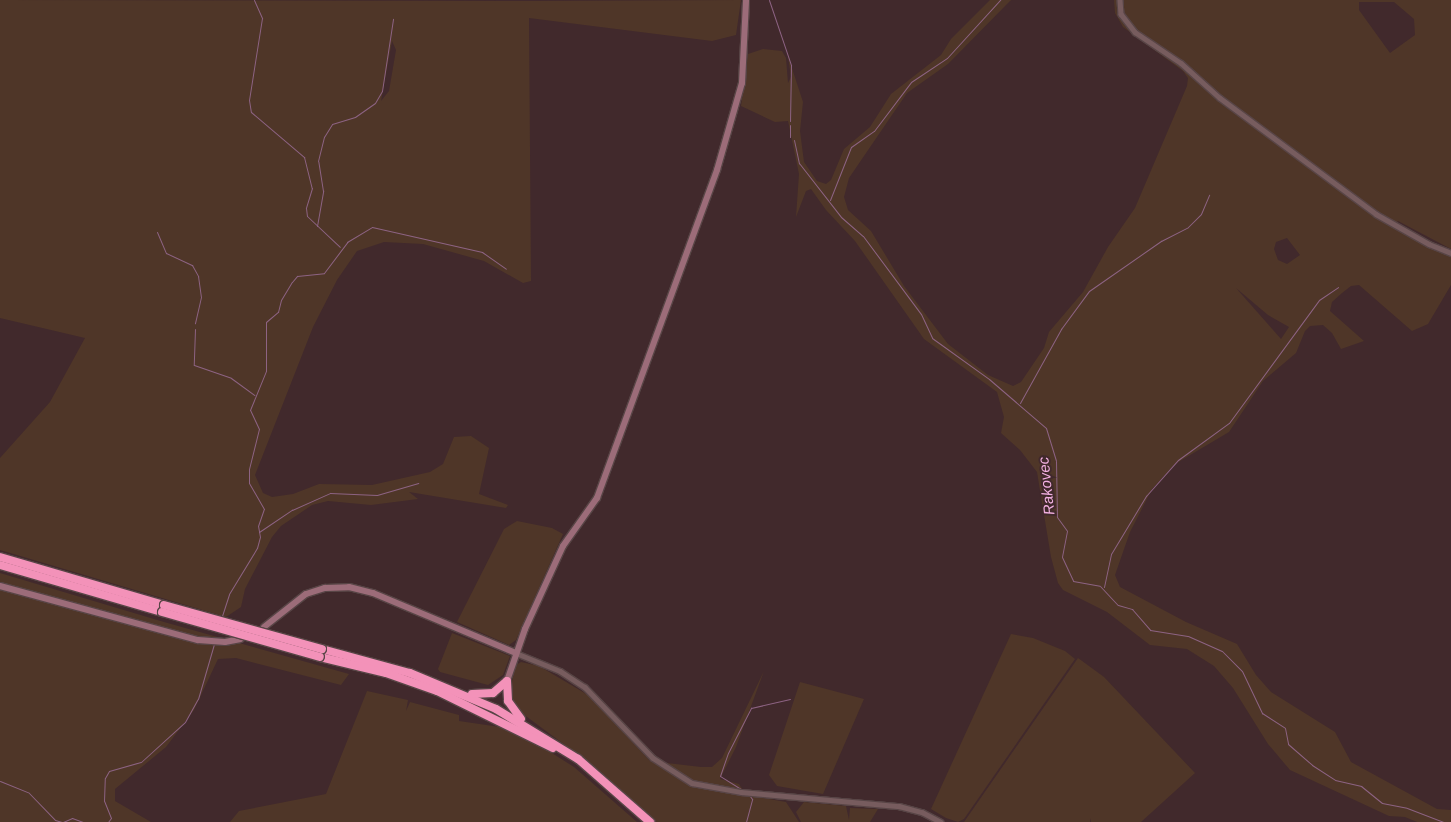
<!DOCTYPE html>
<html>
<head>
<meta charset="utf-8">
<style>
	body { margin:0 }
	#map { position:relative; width:1451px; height:822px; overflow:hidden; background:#41292c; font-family:Arial,sans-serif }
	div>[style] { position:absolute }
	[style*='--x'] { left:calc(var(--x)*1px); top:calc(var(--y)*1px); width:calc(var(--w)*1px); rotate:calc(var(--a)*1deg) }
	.green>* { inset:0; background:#4f3628 }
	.stream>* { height:1px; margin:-0.5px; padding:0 0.5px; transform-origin:0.5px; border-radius:0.5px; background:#8d6383 }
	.roads { filter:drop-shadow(1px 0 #584546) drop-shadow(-1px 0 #584546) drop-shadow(0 1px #584546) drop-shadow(0 -1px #584546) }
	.street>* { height:4.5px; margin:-2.25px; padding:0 2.25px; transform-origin:2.25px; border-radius:2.25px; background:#775c5e }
	.secondary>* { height:6px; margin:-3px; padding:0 3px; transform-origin:3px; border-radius:3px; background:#9c6c79 }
	.highway>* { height:8px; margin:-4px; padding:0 4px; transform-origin:4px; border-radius:4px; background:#f392b9 }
	.bridges { filter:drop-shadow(1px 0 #584546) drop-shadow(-1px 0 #584546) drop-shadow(0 1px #584546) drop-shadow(0 -1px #584546) }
	.highway-bridge>* { height:8px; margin:-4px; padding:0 4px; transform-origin:4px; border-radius:4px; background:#f392b9 }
	span { translate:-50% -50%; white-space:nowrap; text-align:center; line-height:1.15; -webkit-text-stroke:4px #41292c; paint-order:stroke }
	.water-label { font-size:15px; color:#f2b0e1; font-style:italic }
</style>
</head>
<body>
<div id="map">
	<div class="green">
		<div style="clip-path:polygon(evenodd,0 0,529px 1px,741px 0,736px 35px,712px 41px,529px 18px,531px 281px,523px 283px,484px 261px,423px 244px,384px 242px,357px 251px,337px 280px,313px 327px,255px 475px,263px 493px,272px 497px,293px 494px,319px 484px,372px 485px,430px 472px,443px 464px,454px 437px,471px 436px,489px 448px,479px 494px,508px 505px,506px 508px,409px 492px,418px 499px,371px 505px,328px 501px,312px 505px,281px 526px,272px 537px,245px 589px,241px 607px,226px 617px,0 550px,0 458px,50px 402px,85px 338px,0 318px,0 0,392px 41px,396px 50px,389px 91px,381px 101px,392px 41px)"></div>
		<div style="clip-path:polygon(evenodd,990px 0,1011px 0,948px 64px,907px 93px,849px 178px,844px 197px,848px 210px,871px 231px,904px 286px,948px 344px,988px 375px,1013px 386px,1021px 382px,1044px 348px,1049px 332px,1083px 292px,1108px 247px,1135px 208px,1187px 86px,1188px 78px,1183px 71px,1123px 27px,1115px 13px,1114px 0,1451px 0,1451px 249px,1398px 221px,1393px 227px,1451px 256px,1451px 285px,1428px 324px,1412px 331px,1359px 285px,1351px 286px,1342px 293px,1332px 302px,1330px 311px,1364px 341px,1341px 349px,1332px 333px,1323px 325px,1310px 326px,1305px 331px,1296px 353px,1263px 381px,1229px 432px,1175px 464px,1152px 489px,1130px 532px,1115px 575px,1120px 587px,1186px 622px,1237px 644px,1256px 675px,1271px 692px,1335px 732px,1351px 762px,1437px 809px,1451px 810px,1451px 822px,1417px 822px,1405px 817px,1389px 816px,1290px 770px,1268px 744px,1233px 688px,1214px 666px,1187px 649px,1150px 645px,1107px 612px,1063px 590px,1058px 583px,1051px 557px,1037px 472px,1020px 450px,1001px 433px,1004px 417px,997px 392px,924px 339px,855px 241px,826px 210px,811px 189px,806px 191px,796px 217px,799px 174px,788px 121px,775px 122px,741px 106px,748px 54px,763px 49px,782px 51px,786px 58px,788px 83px,791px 77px,788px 56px,803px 102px,800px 131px,804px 162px,817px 181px,826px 184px,831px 180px,844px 149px,870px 127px,891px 94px,941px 55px,951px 39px,990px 0,1359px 2px,1394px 2px,1414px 19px,1415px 35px,1390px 53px,1359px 10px,1359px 2px,990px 0,1287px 238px,1300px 255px,1287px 264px,1278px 260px,1274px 249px,1276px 242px,1287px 238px,990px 0,1236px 288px,1268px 315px,1289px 327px,1281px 339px,1236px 288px)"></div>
		<div style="clip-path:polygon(517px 521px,552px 528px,563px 534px,516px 640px,509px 645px,457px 622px,504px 529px)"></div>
		<div style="clip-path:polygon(0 573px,164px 622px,349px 674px,341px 685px,236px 658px,218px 659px,194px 710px,166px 747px,115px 789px,115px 801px,151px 822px,0 822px)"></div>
		<div style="clip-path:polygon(452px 633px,510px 656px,503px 675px,488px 685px,440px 672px,438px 669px)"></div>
		<div style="clip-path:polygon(1011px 634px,1033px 638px,1065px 651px,1075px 659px,964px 819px,958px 822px,946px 818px,931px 809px)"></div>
		<div style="clip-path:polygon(1078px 658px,1104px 677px,1195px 773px,1141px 822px,1091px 822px,1090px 818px,1090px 822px,964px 822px)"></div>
		<div style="clip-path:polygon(521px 662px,539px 666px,588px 695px,650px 761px,701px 767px,712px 767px,722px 758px,764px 671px,736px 747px,720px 779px,739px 784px,746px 795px,786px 802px,799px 822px,655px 822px,600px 771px,519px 711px,510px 693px,511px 685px,516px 665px)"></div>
		<div style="clip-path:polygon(800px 682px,864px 699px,823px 794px,777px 786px,769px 775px)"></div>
		<div style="clip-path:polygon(367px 691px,408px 700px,406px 711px,410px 702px,459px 715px,459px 721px,514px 729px,574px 767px,637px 822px,230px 822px,239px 811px,326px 794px)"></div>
		<div style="clip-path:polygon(804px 802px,846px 806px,849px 820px,850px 808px,878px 809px,870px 822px,801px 822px,796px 812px)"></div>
	</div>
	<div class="stream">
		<div style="--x:254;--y:0;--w:20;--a:66"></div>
		<div style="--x:262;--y:18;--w:83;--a:99"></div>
		<div style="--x:249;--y:100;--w:12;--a:81"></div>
		<div style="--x:251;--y:112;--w:70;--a:40.3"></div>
		<div style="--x:304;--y:157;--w:32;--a:76"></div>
		<div style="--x:312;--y:188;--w:21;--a:107"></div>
		<div style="--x:306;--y:208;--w:8;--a:83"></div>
		<div style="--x:307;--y:216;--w:45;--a:43.2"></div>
		<div style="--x:769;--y:0;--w:69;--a:71.3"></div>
		<div style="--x:791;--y:65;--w:56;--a:91"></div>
		<div style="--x:790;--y:137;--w:12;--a:-90"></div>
		<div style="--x:794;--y:140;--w:24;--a:78"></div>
		<div style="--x:799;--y:163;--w:68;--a:52.1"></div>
		<div style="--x:841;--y:217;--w:29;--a:41"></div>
		<div style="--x:863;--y:236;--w:97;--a:53.4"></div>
		<div style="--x:921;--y:314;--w:26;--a:65"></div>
		<div style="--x:932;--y:338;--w:70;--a:35.7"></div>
		<div style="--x:989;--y:379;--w:75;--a:40.7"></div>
		<div style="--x:1046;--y:428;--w:34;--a:73"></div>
		<div style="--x:1056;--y:461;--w:56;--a:89"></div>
		<div style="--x:1057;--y:517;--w:17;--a:54"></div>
		<div style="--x:1067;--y:531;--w:26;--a:101"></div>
		<div style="--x:1062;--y:557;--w:26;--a:65"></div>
		<div style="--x:1073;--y:581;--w:27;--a:10"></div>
		<div style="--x:1100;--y:586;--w:26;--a:47"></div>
		<div style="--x:1118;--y:605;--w:15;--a:16"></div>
		<div style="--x:1132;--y:609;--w:28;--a:49"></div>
		<div style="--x:1150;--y:630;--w:38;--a:9"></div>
		<div style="--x:1188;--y:636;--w:37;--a:24"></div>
		<div style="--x:1222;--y:651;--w:28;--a:45"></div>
		<div style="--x:1242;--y:671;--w:47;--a:64.5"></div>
		<div style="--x:1262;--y:713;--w:27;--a:33"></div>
		<div style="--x:1285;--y:728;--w:16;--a:79"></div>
		<div style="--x:1288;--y:744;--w:32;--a:41"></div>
		<div style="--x:1312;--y:765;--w:27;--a:33"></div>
		<div style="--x:1335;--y:780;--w:27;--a:13"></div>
		<div style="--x:1361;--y:786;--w:27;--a:39"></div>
		<div style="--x:1382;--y:803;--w:25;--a:11"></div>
		<div style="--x:1407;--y:808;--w:39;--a:21"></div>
		<div style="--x:830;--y:200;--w:57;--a:-68.4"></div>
		<div style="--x:851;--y:147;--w:28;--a:-35"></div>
		<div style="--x:874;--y:131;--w:61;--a:-52.9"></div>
		<div style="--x:911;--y:82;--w:43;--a:-33.7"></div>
		<div style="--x:947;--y:58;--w:79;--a:-47.6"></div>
		<div style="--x:317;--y:226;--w:36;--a:-80"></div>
		<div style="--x:323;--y:191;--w:30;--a:-99"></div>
		<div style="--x:318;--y:161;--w:25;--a:-76"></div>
		<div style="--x:324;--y:137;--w:15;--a:-58"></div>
		<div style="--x:332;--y:124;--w:24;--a:-17"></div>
		<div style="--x:355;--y:117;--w:24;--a:-35"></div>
		<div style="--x:375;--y:103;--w:14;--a:-60"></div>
		<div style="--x:382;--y:91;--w:73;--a:-81.3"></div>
		<div style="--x:157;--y:232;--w:23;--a:67"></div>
		<div style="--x:166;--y:253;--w:29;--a:25"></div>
		<div style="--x:192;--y:265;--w:13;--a:61"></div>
		<div style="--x:198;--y:276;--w:21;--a:82"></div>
		<div style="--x:201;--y:297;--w:27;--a:103"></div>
		<div style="--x:195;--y:329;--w:36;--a:92"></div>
		<div style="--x:194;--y:365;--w:39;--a:19"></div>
		<div style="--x:231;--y:378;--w:29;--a:36"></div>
		<div style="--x:1020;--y:403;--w:85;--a:-61"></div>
		<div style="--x:1061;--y:329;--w:47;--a:-53.6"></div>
		<div style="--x:1089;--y:291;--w:88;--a:-34.8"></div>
		<div style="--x:1161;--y:241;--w:30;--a:-27"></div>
		<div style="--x:1188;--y:227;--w:18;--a:-45"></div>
		<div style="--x:1201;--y:214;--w:21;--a:-67"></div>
		<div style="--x:259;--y:532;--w:40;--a:-34"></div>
		<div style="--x:292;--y:510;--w:42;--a:-24.1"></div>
		<div style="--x:330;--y:493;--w:47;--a:2.4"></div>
		<div style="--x:377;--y:495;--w:43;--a:-16.3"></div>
		<div style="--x:1104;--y:587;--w:34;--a:-78"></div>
		<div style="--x:1111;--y:554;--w:68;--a:-58.9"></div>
		<div style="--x:1146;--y:496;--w:48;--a:-48.4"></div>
		<div style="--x:1178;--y:460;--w:63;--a:-36"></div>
		<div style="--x:1229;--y:423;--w:152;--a:-53.8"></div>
		<div style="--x:1319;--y:300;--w:23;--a:-34"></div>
		<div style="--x:221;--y:619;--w:26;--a:-72"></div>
		<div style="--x:229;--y:594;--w:54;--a:-58.7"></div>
		<div style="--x:257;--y:548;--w:11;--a:-75"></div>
		<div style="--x:260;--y:537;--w:11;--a:-100"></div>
		<div style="--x:258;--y:526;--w:18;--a:-71"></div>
		<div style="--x:264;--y:509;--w:30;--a:-120"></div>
		<div style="--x:249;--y:483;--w:14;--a:-90"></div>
		<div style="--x:249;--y:469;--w:41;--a:-76"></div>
		<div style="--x:259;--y:429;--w:21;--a:-115"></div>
		<div style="--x:250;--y:410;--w:42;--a:-67.7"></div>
		<div style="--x:266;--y:371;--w:49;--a:-90"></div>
		<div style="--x:266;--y:322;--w:16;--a:-40"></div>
		<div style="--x:278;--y:312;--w:12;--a:-76"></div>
		<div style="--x:281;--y:300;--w:21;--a:-59"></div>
		<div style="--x:292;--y:282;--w:8;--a:-50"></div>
		<div style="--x:297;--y:276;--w:27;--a:-6"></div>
		<div style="--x:324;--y:273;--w:39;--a:-53"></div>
		<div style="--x:347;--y:242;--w:29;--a:-31"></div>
		<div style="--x:372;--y:227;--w:113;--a:12.8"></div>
		<div style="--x:482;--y:252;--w:29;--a:35"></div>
		<div style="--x:0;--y:781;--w:31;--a:22"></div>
		<div style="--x:29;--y:793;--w:37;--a:46"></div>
		<div style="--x:55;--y:820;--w:7;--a:16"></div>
		<div style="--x:744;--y:791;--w:28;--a:-148"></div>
		<div style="--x:720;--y:776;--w:24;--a:-71"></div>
		<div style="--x:728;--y:753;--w:51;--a:-62.9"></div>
		<div style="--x:751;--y:708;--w:40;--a:-13"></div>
		<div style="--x:63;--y:822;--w:10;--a:-24"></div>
		<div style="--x:72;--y:818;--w:12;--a:20"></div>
		<div style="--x:108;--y:822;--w:5;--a:-53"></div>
		<div style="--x:111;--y:818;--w:18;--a:-112"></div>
		<div style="--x:104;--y:801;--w:23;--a:-88"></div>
		<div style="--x:105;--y:778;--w:8;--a:-60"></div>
		<div style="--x:109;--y:771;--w:33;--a:-16"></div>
		<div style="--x:141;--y:762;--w:59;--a:-42.3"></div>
		<div style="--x:185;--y:722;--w:26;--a:-61"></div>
		<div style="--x:198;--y:699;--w:57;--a:-73.8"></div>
		<div style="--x:746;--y:822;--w:24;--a:-75"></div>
		<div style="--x:752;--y:799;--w:4;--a:-124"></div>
	</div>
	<div class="roads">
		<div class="street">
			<div style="--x:1120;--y:0;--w:14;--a:86"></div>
			<div style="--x:1121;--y:14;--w:23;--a:52"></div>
			<div style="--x:1135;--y:32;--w:55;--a:34"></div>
			<div style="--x:1181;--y:63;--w:52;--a:41.9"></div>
			<div style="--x:1220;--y:98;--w:194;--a:36.6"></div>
			<div style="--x:1376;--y:214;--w:61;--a:29.5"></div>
			<div style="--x:1429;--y:244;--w:24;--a:22"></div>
			<div style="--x:516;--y:653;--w:48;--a:22.2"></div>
			<div style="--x:560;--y:671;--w:30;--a:33"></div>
			<div style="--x:585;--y:687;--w:98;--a:46.2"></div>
			<div style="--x:653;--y:758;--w:46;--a:32.7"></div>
			<div style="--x:692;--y:783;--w:50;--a:10.4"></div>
			<div style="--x:741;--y:792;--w:159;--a:5.1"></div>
			<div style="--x:899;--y:806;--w:24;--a:15"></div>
			<div style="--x:922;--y:812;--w:21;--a:28"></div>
		</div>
		<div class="secondary">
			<div style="--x:0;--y:586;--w:205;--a:15.3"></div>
			<div style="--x:198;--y:640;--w:27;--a:4"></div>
			<div style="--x:225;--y:642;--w:16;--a:-11"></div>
			<div style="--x:264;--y:627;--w:53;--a:-38.2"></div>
			<div style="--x:306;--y:594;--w:20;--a:-18"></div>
			<div style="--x:325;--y:588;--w:24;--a:-2"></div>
			<div style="--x:349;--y:587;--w:25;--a:14"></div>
			<div style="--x:373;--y:593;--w:155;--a:22.8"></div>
			<div style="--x:507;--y:681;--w:55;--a:-70.9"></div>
			<div style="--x:525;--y:629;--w:91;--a:-65.4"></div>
			<div style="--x:563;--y:546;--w:59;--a:-54.7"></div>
			<div style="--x:597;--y:498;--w:349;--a:-69.9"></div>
			<div style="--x:717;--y:170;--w:91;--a:-74"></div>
			<div style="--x:742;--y:83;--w:83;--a:-87.2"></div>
		</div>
		<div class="highway">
			<div style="--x:0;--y:557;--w:171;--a:16.3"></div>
			<div style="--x:0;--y:565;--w:169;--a:16.2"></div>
			<div style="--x:322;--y:649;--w:91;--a:15.3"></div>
			<div style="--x:410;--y:673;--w:93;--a:22.7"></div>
			<div style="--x:496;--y:709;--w:96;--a:31.4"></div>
			<div style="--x:578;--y:759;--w:96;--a:41.2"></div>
			<div style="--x:320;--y:657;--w:68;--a:13.6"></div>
			<div style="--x:386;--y:673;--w:54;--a:19.4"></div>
			<div style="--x:437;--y:691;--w:129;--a:26.2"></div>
			<div style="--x:507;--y:681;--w:20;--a:87"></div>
			<div style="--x:508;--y:701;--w:22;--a:54"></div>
			<div style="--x:472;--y:694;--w:21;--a:-3"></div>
			<div style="--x:493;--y:693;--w:18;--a:-41"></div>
		</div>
	</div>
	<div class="bridges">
		<div class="highway-bridge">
			<div style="--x:164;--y:605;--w:164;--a:15.6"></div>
			<div style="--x:162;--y:612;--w:164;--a:15.9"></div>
		</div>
	</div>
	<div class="water-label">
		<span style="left:1046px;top:486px;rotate:-96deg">Rakovec</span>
	</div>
</div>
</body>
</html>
